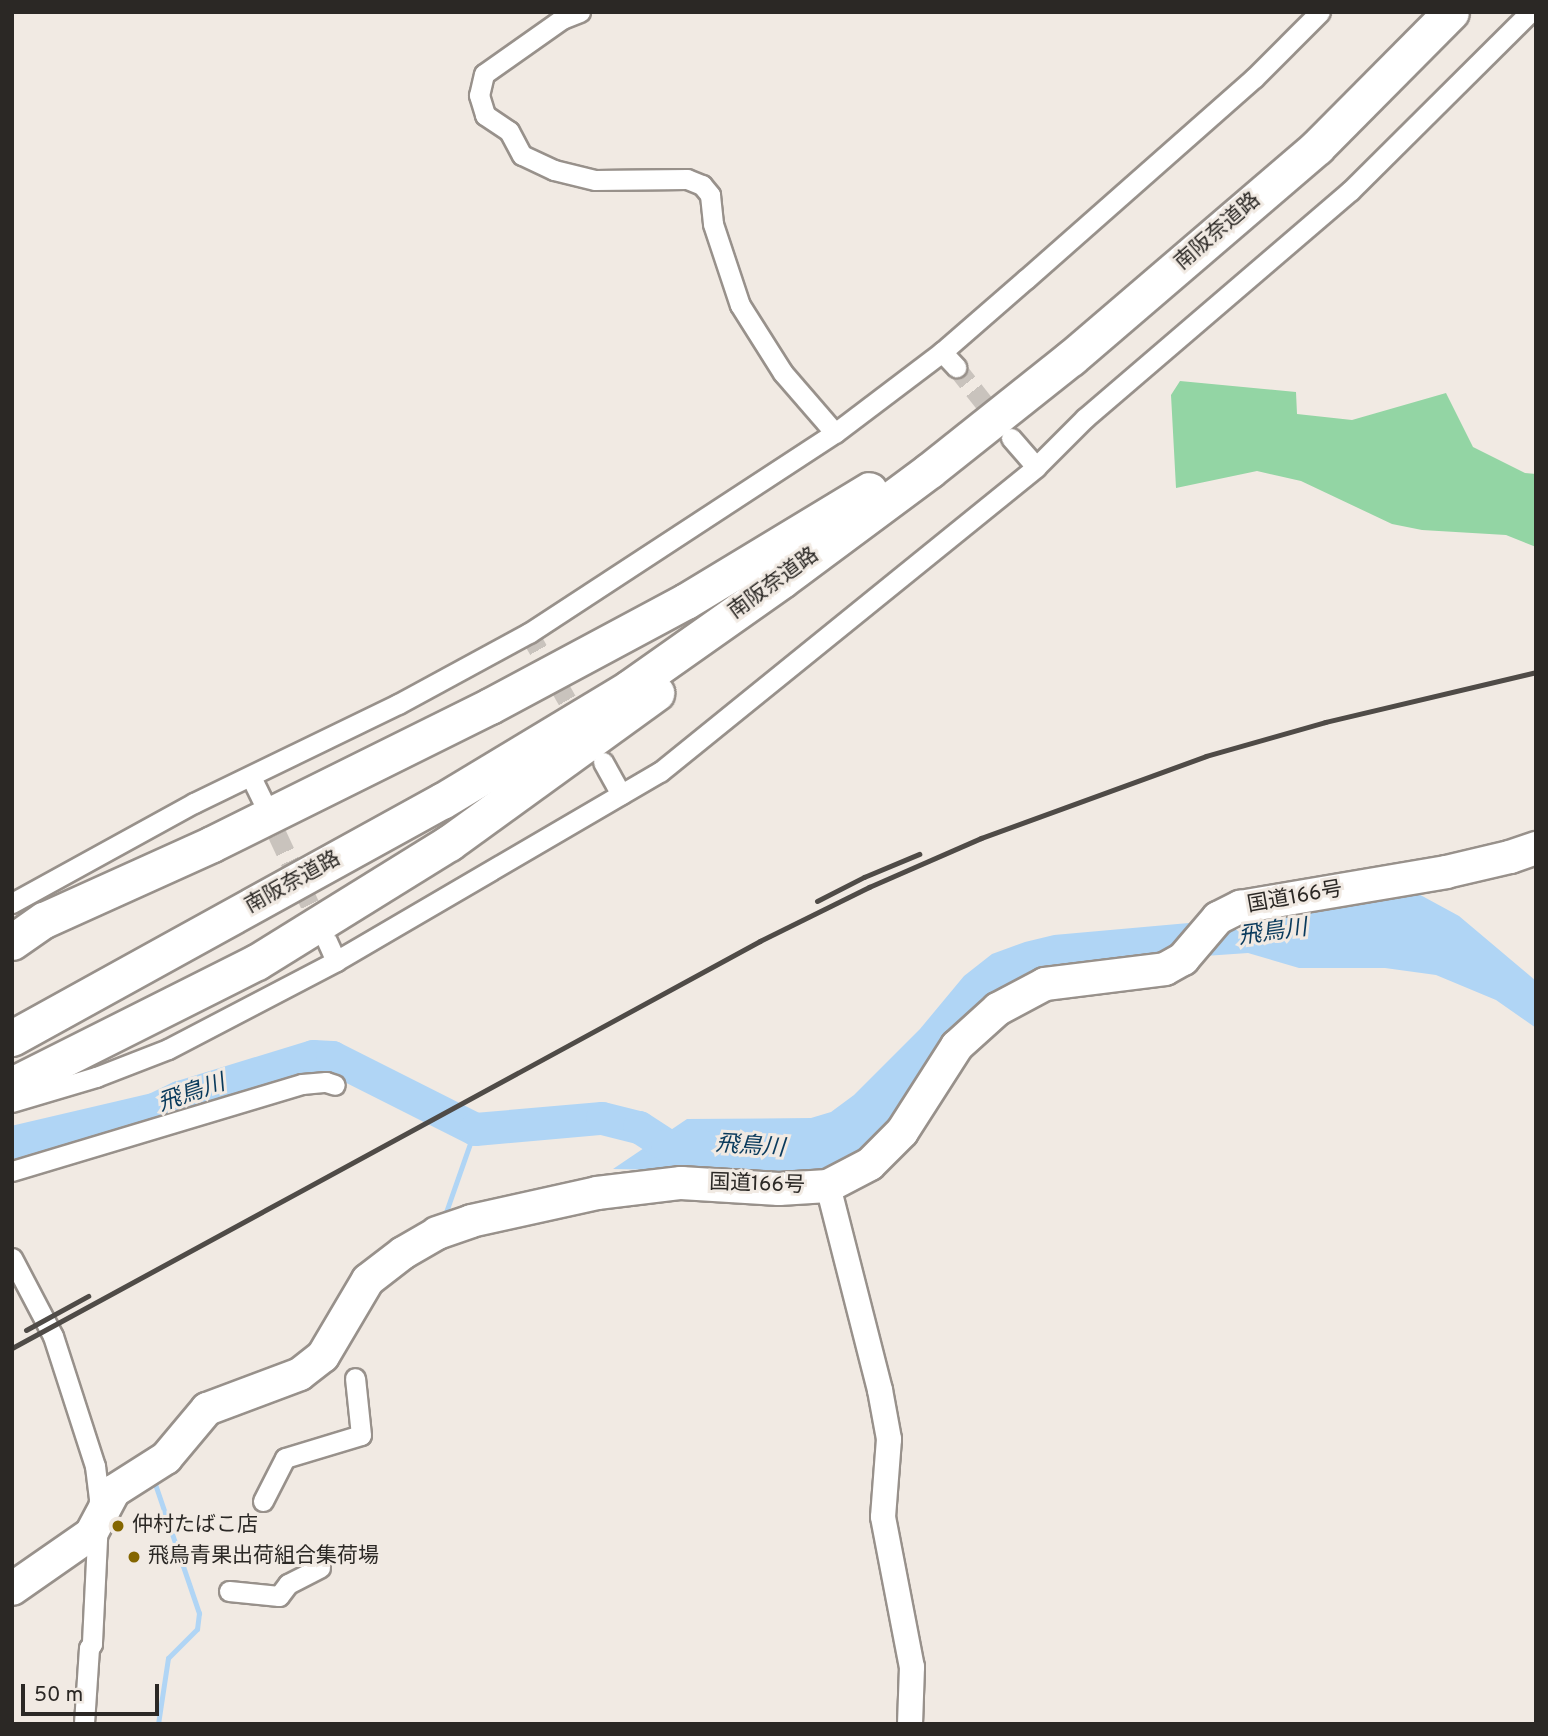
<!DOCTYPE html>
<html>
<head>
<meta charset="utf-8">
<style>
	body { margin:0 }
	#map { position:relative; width:1548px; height:1736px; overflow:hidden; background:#f1eae3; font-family:Overpass,"Noto Sans JP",sans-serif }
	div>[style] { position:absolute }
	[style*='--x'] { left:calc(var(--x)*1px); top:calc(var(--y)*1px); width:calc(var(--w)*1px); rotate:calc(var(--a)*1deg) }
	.green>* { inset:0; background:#93d5a4 }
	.water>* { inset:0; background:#b0d5f5 }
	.stream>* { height:5px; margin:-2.5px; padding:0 2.5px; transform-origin:2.5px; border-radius:2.5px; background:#b0d5f5 }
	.river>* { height:33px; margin:-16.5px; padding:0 16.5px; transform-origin:16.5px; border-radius:16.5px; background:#b0d5f5 }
	.minor-tunnel>* { height:19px; margin-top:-9.5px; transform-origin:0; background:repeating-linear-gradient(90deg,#c9c3bd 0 19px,transparent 0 29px) }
	.roads { filter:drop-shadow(2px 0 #98918b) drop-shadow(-2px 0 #98918b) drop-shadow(0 2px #98918b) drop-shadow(0 -2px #98918b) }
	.minor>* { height:19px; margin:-9.5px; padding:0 9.5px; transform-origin:9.5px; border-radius:9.5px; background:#fff }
	.tertiary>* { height:24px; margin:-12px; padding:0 12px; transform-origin:12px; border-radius:12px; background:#fff }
	.trunk>* { height:32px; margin:-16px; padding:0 16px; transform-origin:16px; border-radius:16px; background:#fff }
	.motorway>* { height:35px; margin:-17.5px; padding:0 17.5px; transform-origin:17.5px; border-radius:17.5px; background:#fff }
	.rail>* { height:5px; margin:-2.5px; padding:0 2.5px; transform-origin:2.5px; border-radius:2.5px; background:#4f4b47 }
	.dots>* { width:19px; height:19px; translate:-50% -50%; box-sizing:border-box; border:4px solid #f1eae3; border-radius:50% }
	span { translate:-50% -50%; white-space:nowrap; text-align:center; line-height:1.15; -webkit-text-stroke:6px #f1eae3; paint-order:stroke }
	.street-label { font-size:21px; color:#2b2825 }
	.poi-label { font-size:21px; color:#2b2825 }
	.left { translate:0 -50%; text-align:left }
	.water-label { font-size:23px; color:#093a5c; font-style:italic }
	.frame { position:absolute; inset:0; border:14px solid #2b2825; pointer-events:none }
	.scale { position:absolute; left:21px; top:1684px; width:138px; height:32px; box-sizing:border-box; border:4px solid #2b2825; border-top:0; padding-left:9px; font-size:21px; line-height:24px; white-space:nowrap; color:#2b2825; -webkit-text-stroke:5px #f1eae3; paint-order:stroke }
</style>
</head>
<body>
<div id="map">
	<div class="green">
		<div style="clip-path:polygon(1180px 381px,1296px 392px,1297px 414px,1352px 420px,1446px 393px,1473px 447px,1525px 473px,1536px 474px,1536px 547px,1506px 535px,1422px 530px,1392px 524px,1301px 481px,1257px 471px,1176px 488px,1171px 395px)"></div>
	</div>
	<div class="water">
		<div style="clip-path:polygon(1413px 891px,1459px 916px,1536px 981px,1536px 1028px,1496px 1000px,1436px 975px,1385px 968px,1299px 968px,1248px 953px,1147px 960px,1038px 977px,882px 1139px,827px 1173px,613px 1169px,687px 1119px,811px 1118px,831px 1112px,854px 1095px,920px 1029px,964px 976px,992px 954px,1025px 942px,1054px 935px,1200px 922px)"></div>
	</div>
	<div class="stream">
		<div style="--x:436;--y:1218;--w:12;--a:-31"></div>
		<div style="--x:446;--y:1212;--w:88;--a:-70.7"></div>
		<div style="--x:298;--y:1357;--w:28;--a:-45"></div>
		<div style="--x:153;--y:1478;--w:143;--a:71.2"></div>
		<div style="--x:199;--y:1613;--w:16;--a:97"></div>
		<div style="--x:197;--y:1629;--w:41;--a:135"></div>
		<div style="--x:168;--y:1658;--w:67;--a:98.6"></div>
	</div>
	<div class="river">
		<div style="--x:12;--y:1142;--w:146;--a:-13.1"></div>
		<div style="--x:154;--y:1109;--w:28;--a:-26"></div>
		<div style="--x:179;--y:1097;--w:140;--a:-17"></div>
		<div style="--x:313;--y:1056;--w:19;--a:3"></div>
		<div style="--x:332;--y:1057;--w:160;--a:26.7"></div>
		<div style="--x:475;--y:1129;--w:127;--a:-5"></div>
		<div style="--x:602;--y:1118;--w:38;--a:14"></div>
		<div style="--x:639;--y:1127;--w:33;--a:33"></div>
		<div style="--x:667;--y:1145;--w:33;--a:0"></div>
	</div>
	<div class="minor-tunnel">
		<div style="--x:956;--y:367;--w:73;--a:51.7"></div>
		<div style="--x:529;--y:633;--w:107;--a:60.3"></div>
		<div style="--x:265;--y:808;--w:135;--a:65"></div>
	</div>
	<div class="roads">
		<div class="minor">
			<div style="--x:580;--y:12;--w:19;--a:159"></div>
			<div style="--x:562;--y:19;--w:95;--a:144.8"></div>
			<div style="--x:484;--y:74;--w:22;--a:103"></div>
			<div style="--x:479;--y:95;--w:21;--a:73"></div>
			<div style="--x:485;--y:115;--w:29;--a:34"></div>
			<div style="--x:509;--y:131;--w:27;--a:62"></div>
			<div style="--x:522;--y:155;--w:35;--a:25"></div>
			<div style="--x:554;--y:170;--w:42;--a:13.7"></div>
			<div style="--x:595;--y:180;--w:92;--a:-0.6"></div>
			<div style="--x:687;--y:179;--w:16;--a:22"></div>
			<div style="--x:702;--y:185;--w:13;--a:51"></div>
			<div style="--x:710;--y:195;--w:29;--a:84"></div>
			<div style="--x:713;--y:224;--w:85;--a:71.6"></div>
			<div style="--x:740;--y:305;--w:80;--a:57.7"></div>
			<div style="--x:783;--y:373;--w:79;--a:49.1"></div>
			<div style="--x:942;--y:352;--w:21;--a:47"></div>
			<div style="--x:1011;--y:438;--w:38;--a:49"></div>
			<div style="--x:603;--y:762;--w:37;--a:61"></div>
			<div style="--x:251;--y:777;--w:25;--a:64"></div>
			<div style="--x:12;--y:903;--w:208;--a:-28.8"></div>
			<div style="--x:194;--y:803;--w:227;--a:-25.9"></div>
			<div style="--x:398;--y:704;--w:149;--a:-28.5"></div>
			<div style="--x:529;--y:633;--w:366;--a:-33.2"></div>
			<div style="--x:835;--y:433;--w:134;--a:-37.1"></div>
			<div style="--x:942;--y:352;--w:111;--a:-41"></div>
			<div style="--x:1026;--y:279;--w:304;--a:-41.4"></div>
			<div style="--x:1254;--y:78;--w:93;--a:-45"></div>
			<div style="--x:327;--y:941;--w:22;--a:66"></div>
			<div style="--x:12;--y:1102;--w:88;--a:-16.6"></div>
			<div style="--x:96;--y:1077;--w:77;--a:-21.3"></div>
			<div style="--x:168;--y:1049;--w:190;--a:-27.6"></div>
			<div style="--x:336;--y:961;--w:375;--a:-30.3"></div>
			<div style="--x:660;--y:772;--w:484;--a:-39"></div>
			<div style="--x:1036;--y:467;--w:69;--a:-45"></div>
			<div style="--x:1085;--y:418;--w:349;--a:-40.6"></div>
			<div style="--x:1350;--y:191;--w:254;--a:-44.8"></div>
			<div style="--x:12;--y:1171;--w:303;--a:-16.7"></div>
			<div style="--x:302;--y:1084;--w:24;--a:-5"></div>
			<div style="--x:326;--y:1082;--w:9;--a:18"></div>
			<div style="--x:12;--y:1258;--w:88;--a:62.3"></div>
			<div style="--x:53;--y:1336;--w:137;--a:72.1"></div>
			<div style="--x:95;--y:1466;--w:33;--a:83"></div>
			<div style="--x:99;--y:1499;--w:145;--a:92.8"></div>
			<div style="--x:92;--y:1644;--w:5;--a:127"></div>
			<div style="--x:89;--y:1648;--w:76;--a:93.8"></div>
			<div style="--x:263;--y:1501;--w:48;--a:-62.9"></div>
			<div style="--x:285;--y:1458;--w:79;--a:-16.8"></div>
			<div style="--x:361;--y:1435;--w:57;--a:-96"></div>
			<div style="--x:229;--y:1591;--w:50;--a:5.7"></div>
			<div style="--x:279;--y:1596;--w:15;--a:-53"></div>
			<div style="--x:288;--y:1584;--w:36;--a:-27"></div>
		</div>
		<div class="tertiary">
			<div style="--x:828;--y:1186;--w:211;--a:75.7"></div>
			<div style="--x:880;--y:1390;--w:50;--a:79.6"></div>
			<div style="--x:889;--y:1439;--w:78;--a:94.4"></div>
			<div style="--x:883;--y:1517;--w:153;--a:79.1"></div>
			<div style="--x:912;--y:1667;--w:57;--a:92"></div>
		</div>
		<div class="trunk">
			<div style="--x:12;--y:1589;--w:96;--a:-34.8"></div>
			<div style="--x:91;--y:1534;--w:49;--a:-61.9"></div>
			<div style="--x:114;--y:1491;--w:62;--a:-32.4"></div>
			<div style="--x:166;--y:1458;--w:64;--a:-50.1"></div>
			<div style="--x:207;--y:1409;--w:99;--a:-20.6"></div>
			<div style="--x:300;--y:1374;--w:29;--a:-38"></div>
			<div style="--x:323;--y:1356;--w:88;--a:-59.4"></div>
			<div style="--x:368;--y:1280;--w:44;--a:-37.6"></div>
			<div style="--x:403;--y:1253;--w:39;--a:-30"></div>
			<div style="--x:437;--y:1233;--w:36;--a:-19"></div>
			<div style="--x:471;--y:1221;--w:129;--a:-12.5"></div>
			<div style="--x:597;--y:1193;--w:85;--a:-6.8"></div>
			<div style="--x:681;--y:1183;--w:98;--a:3.5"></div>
			<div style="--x:779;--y:1189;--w:49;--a:-3.5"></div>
			<div style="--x:828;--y:1186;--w:47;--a:-27.6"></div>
			<div style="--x:870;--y:1164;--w:45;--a:-45"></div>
			<div style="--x:902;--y:1132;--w:102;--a:-57.4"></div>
			<div style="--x:957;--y:1046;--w:55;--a:-42.1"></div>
			<div style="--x:998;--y:1009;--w:53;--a:-28"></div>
			<div style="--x:1045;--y:984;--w:121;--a:-7.1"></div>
			<div style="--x:1165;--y:969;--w:21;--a:-29"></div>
			<div style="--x:1183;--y:959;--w:54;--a:-49.5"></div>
			<div style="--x:1218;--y:918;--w:25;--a:-27"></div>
			<div style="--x:1240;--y:907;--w:209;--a:-9.6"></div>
			<div style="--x:1446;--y:872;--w:66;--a:-13.2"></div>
			<div style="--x:1510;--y:857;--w:28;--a:-19"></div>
		</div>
		<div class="motorway">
			<div style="--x:12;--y:942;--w:39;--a:-35"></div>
			<div style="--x:44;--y:920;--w:184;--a:-24.3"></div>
			<div style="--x:212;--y:844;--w:310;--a:-26.4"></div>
			<div style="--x:490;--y:706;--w:222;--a:-28.2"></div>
			<div style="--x:686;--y:601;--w:214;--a:-31.2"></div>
			<div style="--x:12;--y:1038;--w:491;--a:-28.9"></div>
			<div style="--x:442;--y:801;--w:218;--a:-31.1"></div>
			<div style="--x:629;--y:688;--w:187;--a:-35.2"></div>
			<div style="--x:782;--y:580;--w:184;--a:-36.6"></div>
			<div style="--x:930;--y:470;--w:180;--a:-38.5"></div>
			<div style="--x:1071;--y:358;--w:324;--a:-40.6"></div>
			<div style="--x:1317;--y:147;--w:190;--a:-45.2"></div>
			<div style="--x:12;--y:1085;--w:274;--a:-26.7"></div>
			<div style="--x:257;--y:962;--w:226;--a:-31.8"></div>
			<div style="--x:449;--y:843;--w:256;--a:-35.9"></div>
		</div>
	</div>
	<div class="rail">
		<div style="--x:817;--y:901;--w:53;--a:-27.1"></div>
		<div style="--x:864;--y:877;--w:60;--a:-22.7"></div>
		<div style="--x:26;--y:1330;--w:71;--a:-28.7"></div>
		<div style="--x:12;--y:1348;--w:852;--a:-28.55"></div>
		<div style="--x:760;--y:941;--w:122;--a:-26.4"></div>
		<div style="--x:869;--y:887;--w:122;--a:-23.6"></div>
		<div style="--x:981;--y:838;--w:239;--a:-20"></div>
		<div style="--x:1206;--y:756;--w:124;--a:-15.9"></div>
		<div style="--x:1325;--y:722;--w:217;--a:-13.3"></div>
	</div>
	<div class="dots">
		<div style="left:118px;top:1526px;background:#846600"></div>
		<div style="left:134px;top:1557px;background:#846600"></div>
	</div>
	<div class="street-label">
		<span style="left:1218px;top:232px;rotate:-41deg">南阪奈道路</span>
		<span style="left:774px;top:584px;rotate:-36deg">南阪奈道路</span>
		<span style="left:293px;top:883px;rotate:-29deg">南阪奈道路</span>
		<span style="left:1295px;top:898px;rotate:-10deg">国道166号</span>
		<span style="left:757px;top:1185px;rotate:2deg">国道166号</span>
	</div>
	<div class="poi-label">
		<span class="left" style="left:132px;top:1526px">仲村たばこ店</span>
		<span class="left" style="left:148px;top:1557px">飛鳥青果出荷組合集荷場</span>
	</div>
	<div class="water-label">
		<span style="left:1273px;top:934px;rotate:-8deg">飛鳥川</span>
		<span style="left:192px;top:1095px;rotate:-19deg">飛鳥川</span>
		<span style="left:750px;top:1148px;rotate:4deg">飛鳥川</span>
	</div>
	<div class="frame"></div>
	<div class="scale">50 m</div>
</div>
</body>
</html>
